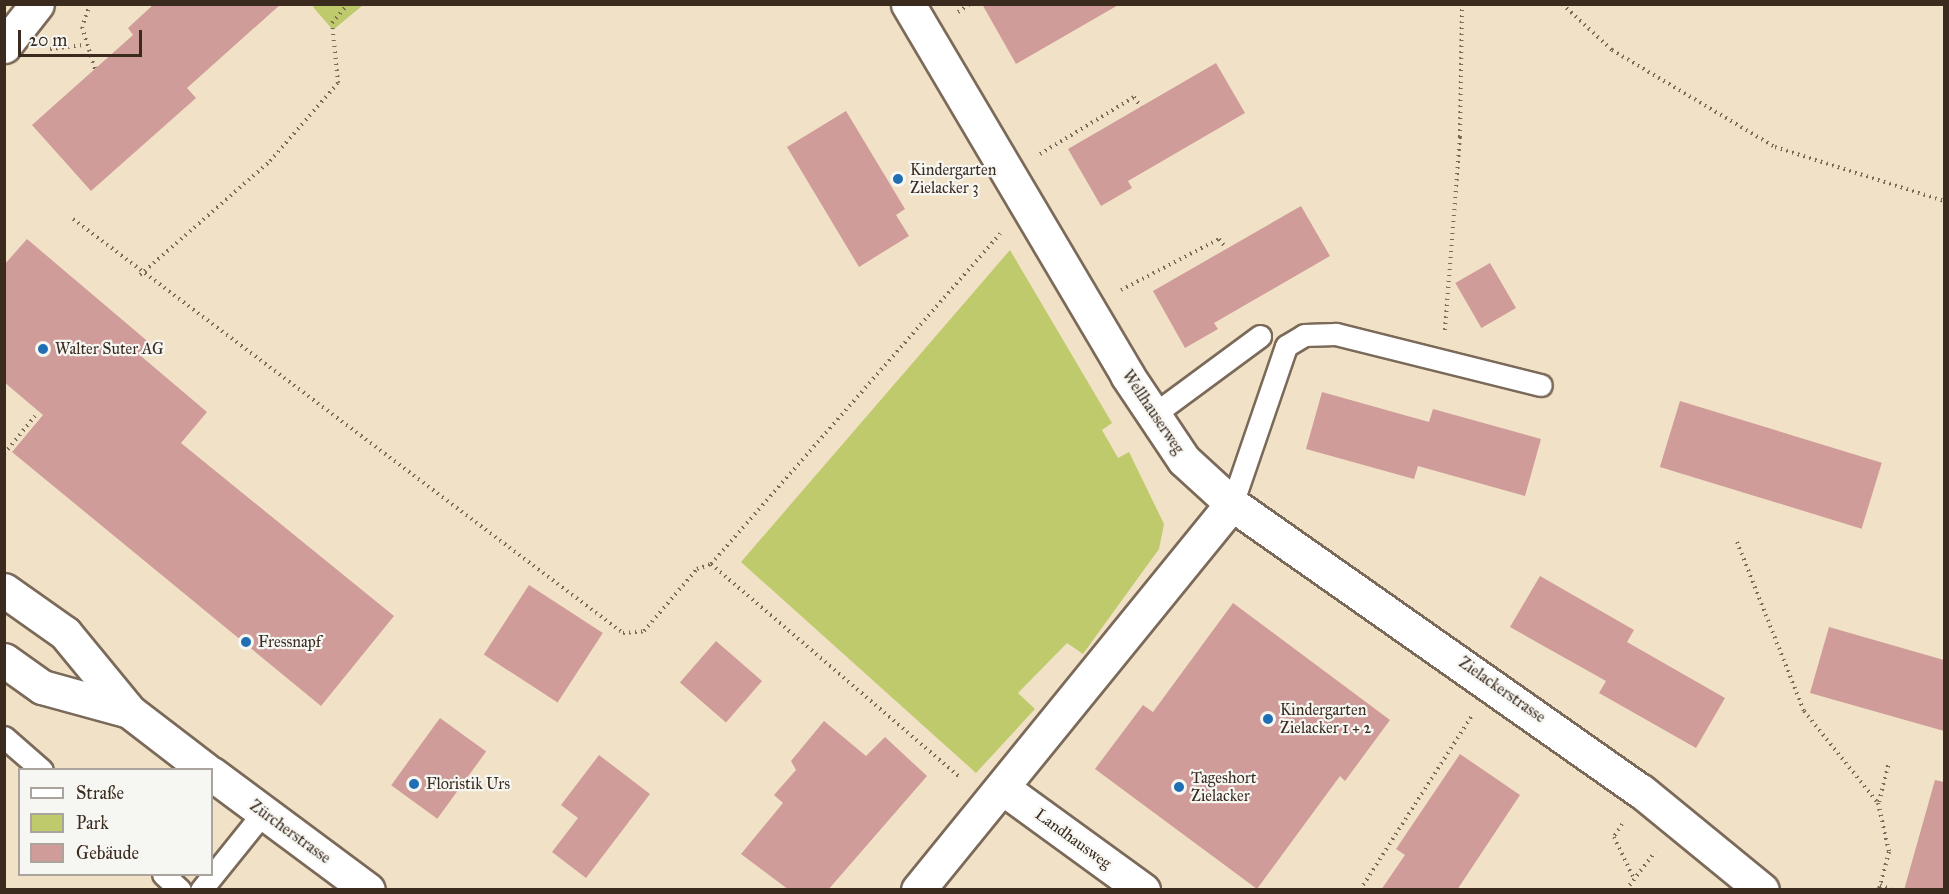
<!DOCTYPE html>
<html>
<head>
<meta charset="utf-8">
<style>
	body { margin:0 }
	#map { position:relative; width:1949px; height:894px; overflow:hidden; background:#f1e2c7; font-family:"IM FELL Great Primer",serif }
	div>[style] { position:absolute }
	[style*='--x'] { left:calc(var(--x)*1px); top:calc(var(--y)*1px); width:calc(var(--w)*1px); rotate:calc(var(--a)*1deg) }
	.green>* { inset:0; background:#beca6c }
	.building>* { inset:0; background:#d09c99; transform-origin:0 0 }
	.path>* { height:4px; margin-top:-2px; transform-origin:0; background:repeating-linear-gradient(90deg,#7b6a59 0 1.5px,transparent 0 6px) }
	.roads { filter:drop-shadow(2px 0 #7b6a59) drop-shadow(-2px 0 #7b6a59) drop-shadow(0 2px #7b6a59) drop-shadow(0 -2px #7b6a59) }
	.lane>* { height:21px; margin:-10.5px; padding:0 10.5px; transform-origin:10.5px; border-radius:10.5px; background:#fff }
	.street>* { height:33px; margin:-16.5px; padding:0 16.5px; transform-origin:16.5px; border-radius:16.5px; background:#fff }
	.primary>* { height:33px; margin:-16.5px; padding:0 16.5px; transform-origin:16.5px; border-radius:16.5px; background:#fff }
	.dots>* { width:16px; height:16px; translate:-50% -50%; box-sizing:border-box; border:3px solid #f6f6f2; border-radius:50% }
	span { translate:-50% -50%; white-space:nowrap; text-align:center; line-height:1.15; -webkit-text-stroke:4.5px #f6f6f2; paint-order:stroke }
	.poi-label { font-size:16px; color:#3b2a1e }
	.left { translate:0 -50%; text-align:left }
	.street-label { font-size:16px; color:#3b2a1e }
	.frame { position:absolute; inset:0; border:6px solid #3b2a1e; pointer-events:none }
	.legend { position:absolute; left:18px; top:768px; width:195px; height:108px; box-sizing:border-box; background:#f6f6f2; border:2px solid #aba49d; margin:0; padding:8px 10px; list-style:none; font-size:18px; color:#3b2a1e }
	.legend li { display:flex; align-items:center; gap:12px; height:30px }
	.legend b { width:30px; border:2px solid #aba49d }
	.scale { position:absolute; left:18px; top:30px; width:124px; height:27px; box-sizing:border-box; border:3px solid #3b2a1e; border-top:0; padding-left:8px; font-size:18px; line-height:21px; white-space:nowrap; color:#3b2a1e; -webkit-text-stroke:4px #f6f6f2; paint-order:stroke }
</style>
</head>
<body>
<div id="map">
	<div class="green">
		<div style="clip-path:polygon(316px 5px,316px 4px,363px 5px,333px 30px,313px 7px)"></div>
		<div style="clip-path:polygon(1010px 250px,1112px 423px,1102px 430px,1118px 458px,1129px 452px,1164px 524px,1159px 549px,1083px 654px,1067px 643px,1018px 693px,1035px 709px,976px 773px,741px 562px)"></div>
	</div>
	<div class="building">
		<div style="clip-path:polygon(154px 4px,281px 4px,187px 88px,196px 98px,91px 191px,32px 125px,133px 35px,128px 28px)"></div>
		<div style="clip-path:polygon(982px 4px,1120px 4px,1016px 64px)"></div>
		<div style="clip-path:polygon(1216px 63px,1245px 113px,1128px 181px,1132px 188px,1101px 206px,1068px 149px)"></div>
		<div style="clip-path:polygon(846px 111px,905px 209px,896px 215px,909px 236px,859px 267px,787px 147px)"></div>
		<div style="clip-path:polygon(1301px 206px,1330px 256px,1214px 323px,1218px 329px,1185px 348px,1153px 291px)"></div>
		<div style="clip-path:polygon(27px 239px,152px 345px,142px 357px,207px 412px,181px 443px,394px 616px,321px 706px,12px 452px,43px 415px,4px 382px,4px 265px)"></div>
		<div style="left:1490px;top:263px;width:52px;height:40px;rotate:60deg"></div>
		<div style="clip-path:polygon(1322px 392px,1429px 422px,1433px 409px,1541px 439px,1525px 496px,1418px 466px,1414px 479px,1306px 449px)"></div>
		<div style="left:1680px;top:401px;width:211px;height:69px;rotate:17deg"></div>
		<div style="clip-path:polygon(1540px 576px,1634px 630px,1627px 642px,1725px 698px,1696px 748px,1599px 693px,1606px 681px,1510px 627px)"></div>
		<div style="left:529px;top:585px;width:88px;height:83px;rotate:33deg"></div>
		<div style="clip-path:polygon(1233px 603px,1390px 720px,1345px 781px,1340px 776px,1257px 889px,1095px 769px,1143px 705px,1153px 712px)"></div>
		<div style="clip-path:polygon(1829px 627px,1944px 660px,1944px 731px,1810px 693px)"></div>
		<div style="left:716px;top:641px;width:61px;height:55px;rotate:41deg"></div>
		<div style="left:440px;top:718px;width:57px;height:83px;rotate:36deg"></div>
		<div style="clip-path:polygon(824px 721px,866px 756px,885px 737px,927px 776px,828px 890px,789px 890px,741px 854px,783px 803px,774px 795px,796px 770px,791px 761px)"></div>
		<div style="clip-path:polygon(1460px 754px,1520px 795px,1457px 890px,1381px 890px,1405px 855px,1396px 849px)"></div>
		<div style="clip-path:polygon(599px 755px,650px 794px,586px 878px,552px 852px,578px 818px,561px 805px)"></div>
		<div style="clip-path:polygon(1935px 780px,1944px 782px,1944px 890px,1904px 890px)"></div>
	</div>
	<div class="path">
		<div style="--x:90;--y:4;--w:24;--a:109"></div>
		<div style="--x:82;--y:27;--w:44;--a:72.8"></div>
		<div style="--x:1562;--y:4;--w:68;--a:42.6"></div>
		<div style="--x:1612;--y:50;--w:190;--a:30.8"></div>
		<div style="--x:1775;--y:147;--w:177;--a:17.7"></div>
		<div style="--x:958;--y:12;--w:14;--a:-34"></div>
		<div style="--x:50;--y:49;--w:35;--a:-7"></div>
		<div style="--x:1040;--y:154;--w:110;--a:-31.2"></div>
		<div style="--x:1134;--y:97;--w:12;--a:55"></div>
		<div style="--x:73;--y:219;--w:688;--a:36.97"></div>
		<div style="--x:623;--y:633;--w:21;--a:-5"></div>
		<div style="--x:644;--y:631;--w:82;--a:-49.5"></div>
		<div style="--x:697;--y:569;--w:15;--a:-20"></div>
		<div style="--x:711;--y:564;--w:439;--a:-48.8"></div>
		<div style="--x:140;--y:275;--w:173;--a:-41.2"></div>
		<div style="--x:270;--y:161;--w:103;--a:-48.9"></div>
		<div style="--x:338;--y:83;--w:60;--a:-95.7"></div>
		<div style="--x:332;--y:23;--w:25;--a:-50"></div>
		<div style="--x:1121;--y:290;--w:110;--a:-27.5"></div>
		<div style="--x:1219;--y:239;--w:11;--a:52"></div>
		<div style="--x:1445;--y:330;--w:194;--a:-85.6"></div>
		<div style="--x:1460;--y:137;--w:133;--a:-89.1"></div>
		<div style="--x:4;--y:454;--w:49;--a:-50.8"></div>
		<div style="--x:1737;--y:542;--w:182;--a:68.4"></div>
		<div style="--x:1804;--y:711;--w:118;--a:51.2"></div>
		<div style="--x:1878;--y:803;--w:50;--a:77.3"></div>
		<div style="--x:1889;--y:852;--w:39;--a:105"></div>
		<div style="--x:711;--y:564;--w:329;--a:40.6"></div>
		<div style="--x:1879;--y:802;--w:41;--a:-76"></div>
		<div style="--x:1622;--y:824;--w:15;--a:122"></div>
		<div style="--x:1614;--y:837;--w:47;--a:64.5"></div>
		<div style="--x:1880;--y:885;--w:14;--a:21"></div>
		<div style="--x:1360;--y:890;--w:206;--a:-57.3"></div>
		<div style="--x:1626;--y:890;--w:48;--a:-52.7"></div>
	</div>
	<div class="roads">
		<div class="lane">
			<div style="--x:1153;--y:415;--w:133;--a:-36.4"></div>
			<div style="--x:1232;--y:504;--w:167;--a:-71.1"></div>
			<div style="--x:1286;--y:346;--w:21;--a:-31"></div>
			<div style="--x:1304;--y:335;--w:32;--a:-2"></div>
			<div style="--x:1336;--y:334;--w:211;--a:14"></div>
			<div style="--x:4;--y:737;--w:50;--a:41"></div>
			<div style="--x:163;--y:874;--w:23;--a:43"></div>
			<div style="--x:201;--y:890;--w:99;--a:-51.2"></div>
		</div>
		<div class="street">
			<div style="--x:908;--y:4;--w:431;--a:59.4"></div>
			<div style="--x:1127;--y:375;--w:102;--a:56.2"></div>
			<div style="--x:1184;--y:460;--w:65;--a:42.5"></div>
			<div style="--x:1232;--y:504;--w:500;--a:35.1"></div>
			<div style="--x:1641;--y:791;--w:156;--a:39.3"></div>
			<div style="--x:4;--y:46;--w:53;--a:-51.8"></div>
			<div style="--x:1004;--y:789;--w:172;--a:36"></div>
			<div style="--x:918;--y:890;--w:498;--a:-50.9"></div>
		</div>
		<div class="primary">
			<div style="--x:4;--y:590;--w:75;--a:35.2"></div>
			<div style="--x:65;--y:633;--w:101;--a:50.6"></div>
			<div style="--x:129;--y:711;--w:97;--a:37.5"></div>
			<div style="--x:4;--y:660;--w:47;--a:35.4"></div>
			<div style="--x:42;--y:687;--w:90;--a:15.4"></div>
			<div style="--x:212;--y:774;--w:194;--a:36.6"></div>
		</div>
	</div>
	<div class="dots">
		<div style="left:898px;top:179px;background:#1f6fb2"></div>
		<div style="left:43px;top:349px;background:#1f6fb2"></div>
		<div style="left:246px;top:642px;background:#1f6fb2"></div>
		<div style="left:1268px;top:719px;background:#1f6fb2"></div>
		<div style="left:414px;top:784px;background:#1f6fb2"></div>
		<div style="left:1179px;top:787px;background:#1f6fb2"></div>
	</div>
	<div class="poi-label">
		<span class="left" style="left:910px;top:179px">Kindergarten<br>Zielacker 3</span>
		<span class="left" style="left:55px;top:349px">Walter Suter AG</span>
		<span class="left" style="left:258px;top:642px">Fressnapf</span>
		<span class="left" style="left:1280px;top:719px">Kindergarten<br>Zielacker 1 + 2</span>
		<span class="left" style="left:1191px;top:787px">Tageshort<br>Zielacker</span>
		<span class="left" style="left:426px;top:784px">Floristik Urs</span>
	</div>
	<div class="street-label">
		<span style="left:1153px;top:412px;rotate:56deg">Wellhauserweg</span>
		<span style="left:1502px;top:690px;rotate:35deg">Zielackerstrasse</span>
		<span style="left:290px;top:832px;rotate:36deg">Zürcherstrasse</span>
		<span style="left:1073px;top:839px;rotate:36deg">Landhausweg</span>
	</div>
	<div class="frame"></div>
	<ul class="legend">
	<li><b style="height:8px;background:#fff"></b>Straße</li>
	<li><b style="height:16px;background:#beca6c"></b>Park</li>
	<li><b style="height:16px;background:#d09c99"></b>Gebäude</li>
	</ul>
	<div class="scale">20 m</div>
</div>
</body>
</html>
